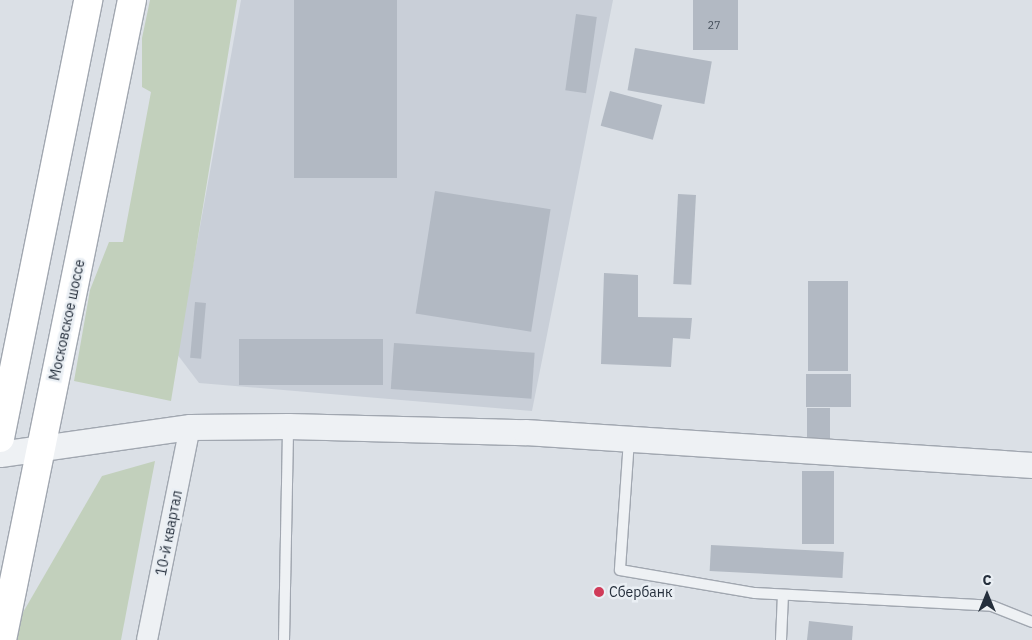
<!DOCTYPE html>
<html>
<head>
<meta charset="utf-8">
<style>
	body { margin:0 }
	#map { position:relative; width:1032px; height:640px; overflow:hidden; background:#dbe0e6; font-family:"IBM Plex Sans",sans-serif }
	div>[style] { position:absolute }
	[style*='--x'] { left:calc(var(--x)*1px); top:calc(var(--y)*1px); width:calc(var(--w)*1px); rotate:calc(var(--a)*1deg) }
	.built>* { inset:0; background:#c9cfd8 }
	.green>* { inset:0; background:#c2d0bc }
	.building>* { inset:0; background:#b2b9c3; transform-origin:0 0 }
	.roads { filter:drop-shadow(1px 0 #a1a7b0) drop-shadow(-1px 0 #a1a7b0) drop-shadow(0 1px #a1a7b0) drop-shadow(0 -1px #a1a7b0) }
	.service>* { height:10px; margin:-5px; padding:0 5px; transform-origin:5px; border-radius:5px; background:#eef1f4 }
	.minor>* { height:20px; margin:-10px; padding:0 10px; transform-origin:10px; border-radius:10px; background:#eef1f4 }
	.tertiary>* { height:25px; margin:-12.5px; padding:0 12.5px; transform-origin:12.5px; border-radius:12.5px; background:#eef1f4 }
	.primary>* { height:28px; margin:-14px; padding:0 14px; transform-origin:14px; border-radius:14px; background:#fff }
	.dots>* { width:14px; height:14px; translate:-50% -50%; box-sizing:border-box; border:2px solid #eaeff4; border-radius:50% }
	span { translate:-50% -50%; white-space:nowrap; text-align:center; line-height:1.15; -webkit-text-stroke:5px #eaeff4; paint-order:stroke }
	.number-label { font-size:11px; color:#48525e }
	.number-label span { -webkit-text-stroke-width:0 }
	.street-label { font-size:14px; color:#252f3c }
	.poi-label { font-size:14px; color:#252f3c }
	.left { translate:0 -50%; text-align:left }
	.north { position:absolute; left:962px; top:570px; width:50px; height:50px; -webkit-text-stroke:4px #eaeff4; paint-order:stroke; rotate:0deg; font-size:14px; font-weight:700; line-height:20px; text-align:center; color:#252f3c }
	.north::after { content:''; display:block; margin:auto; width:18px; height:22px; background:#252f3c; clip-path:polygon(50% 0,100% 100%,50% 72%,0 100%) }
</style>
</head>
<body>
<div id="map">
	<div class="built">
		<div style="clip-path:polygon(241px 0,613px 0,532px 411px,199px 383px,177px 354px)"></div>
	</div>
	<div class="green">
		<div style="clip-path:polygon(150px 0,237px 0,171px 401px,74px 381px,90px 290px,109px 242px,123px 242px,151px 92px,142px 87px,142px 38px)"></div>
		<div style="clip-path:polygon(155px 461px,121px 640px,7px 640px,102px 476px)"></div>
	</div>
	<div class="building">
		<div style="left:294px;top:0;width:103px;height:178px"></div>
		<div style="left:693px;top:0;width:45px;height:50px"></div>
		<div style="left:576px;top:14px;width:21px;height:77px;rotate:8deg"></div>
		<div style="left:635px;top:48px;width:78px;height:43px;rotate:10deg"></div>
		<div style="left:610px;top:91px;width:54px;height:36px;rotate:15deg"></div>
		<div style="left:435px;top:191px;width:117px;height:124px;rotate:9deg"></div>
		<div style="left:678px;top:194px;width:18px;height:90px;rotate:3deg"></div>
		<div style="clip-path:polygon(604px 273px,638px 275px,638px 317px,692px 318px,690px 339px,673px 338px,671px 367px,601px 364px)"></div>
		<div style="left:808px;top:281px;width:40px;height:90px"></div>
		<div style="left:195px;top:302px;width:11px;height:56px;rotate:5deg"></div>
		<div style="left:239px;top:339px;width:144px;height:46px"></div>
		<div style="left:394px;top:343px;width:141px;height:46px;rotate:4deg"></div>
		<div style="left:806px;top:374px;width:45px;height:33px"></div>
		<div style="left:807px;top:408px;width:23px;height:36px"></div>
		<div style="left:802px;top:471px;width:32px;height:73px"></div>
		<div style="left:711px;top:545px;width:133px;height:26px;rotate:3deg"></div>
		<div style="clip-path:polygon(809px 621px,853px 626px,852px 640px,807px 640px)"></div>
	</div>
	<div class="roads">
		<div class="service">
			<div style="--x:629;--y:440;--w:130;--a:94"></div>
			<div style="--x:620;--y:570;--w:137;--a:9.7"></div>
			<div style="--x:755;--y:593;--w:237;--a:3.1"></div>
			<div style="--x:992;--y:606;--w:43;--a:21.8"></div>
			<div style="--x:284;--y:640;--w:213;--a:-88.9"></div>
			<div style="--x:781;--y:640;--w:45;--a:-87.5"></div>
		</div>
		<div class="minor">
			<div style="--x:147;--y:640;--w:217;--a:-78.6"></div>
		</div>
		<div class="tertiary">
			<div style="--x:0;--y:454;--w:192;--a:-8.1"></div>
			<div style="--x:190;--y:427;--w:98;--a:-0.6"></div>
			<div style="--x:288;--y:426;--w:237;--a:1.5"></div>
			<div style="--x:525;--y:432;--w:508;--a:3.72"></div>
		</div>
		<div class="primary">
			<div style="--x:0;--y:438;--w:447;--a:-78.6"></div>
			<div style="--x:2;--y:640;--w:653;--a:-78.52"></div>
		</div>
	</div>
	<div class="dots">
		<div style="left:599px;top:592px;background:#d03b59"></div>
	</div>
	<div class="number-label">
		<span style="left:714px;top:25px">27</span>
	</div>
	<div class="street-label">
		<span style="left:67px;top:320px;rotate:-78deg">Московское шоссе</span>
		<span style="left:169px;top:533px;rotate:-79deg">10-й квартал</span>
	</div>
	<div class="poi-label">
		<span class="left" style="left:609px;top:592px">Сбербанк</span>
	</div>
	<div class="north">С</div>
</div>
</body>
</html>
